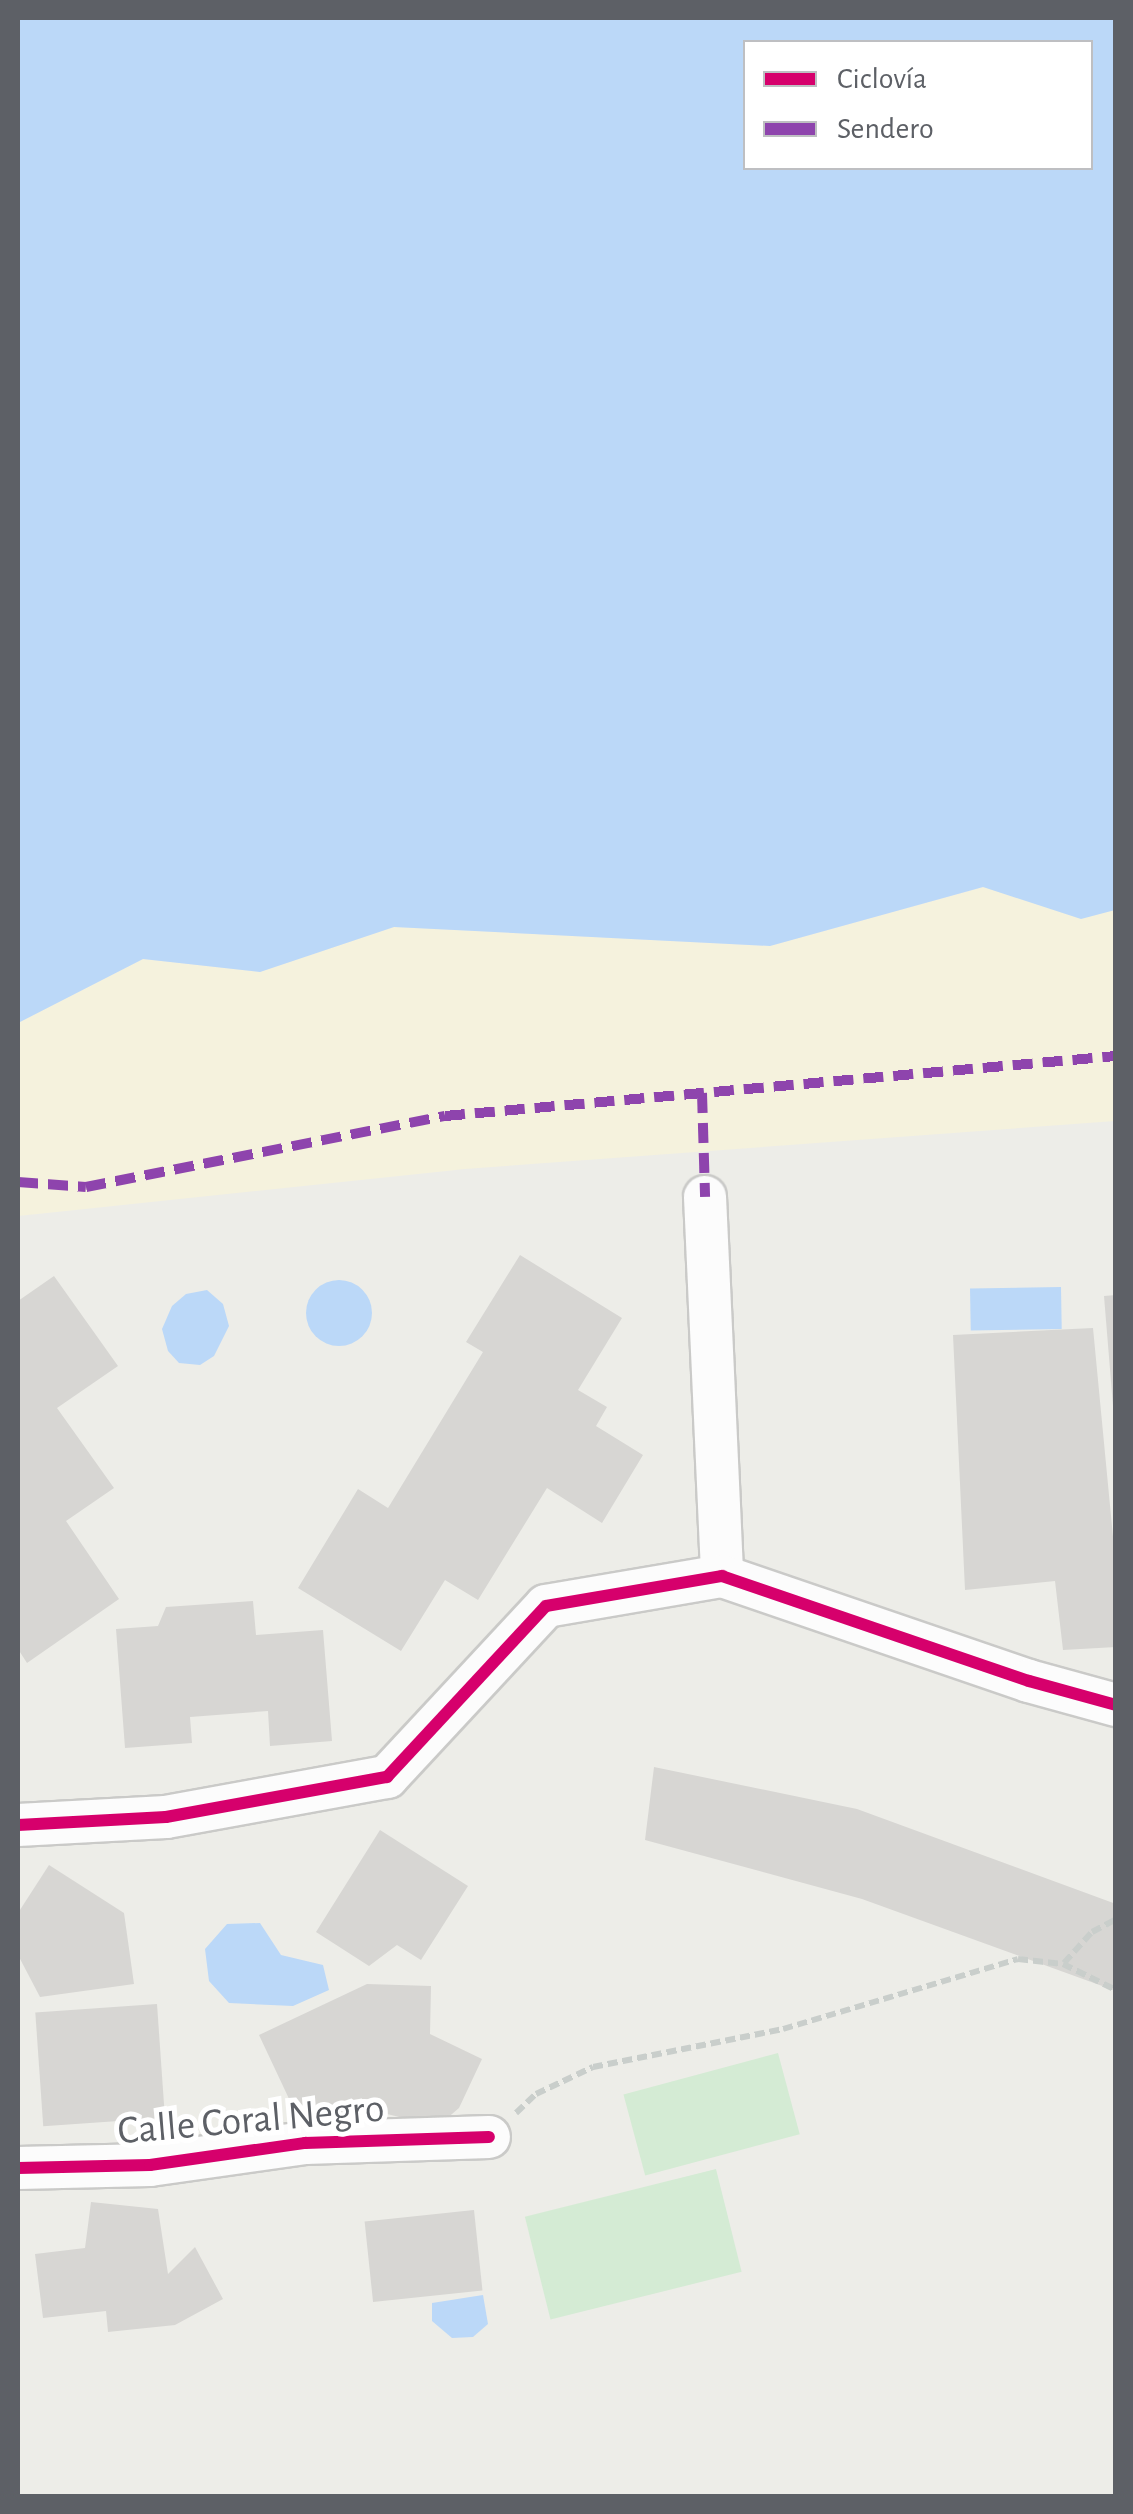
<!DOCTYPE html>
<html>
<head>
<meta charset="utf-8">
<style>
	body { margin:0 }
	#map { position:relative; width:1133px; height:2514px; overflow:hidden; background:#edede8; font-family:"Alegreya Sans",sans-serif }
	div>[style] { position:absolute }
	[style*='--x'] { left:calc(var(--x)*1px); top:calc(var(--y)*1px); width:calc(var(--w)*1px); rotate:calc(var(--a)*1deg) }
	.green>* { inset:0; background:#d4ebd4; transform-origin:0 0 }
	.sand>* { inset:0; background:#f5f2dd }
	.water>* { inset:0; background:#bbd8f8; transform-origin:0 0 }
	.round { border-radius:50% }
	.building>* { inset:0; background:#d7d6d3; transform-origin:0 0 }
	.path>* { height:6px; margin-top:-3px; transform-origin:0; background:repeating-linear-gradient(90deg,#c9cecb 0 10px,transparent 0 15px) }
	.roads { filter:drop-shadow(2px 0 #cacac8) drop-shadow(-2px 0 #cacac8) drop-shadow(0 2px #cacac8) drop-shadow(0 -2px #cacac8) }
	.street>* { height:42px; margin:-21px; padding:0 21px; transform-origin:21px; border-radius:21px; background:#fcfcfc }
	.quiet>* { height:10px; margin-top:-5px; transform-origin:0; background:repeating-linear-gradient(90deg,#8e44ad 0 20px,transparent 0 30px) }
	.cycleway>* { height:12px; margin:-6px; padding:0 6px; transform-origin:6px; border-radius:6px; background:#d6006c }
	span { translate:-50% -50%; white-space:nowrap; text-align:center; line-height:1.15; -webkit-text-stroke:10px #fff; paint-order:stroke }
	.street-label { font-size:40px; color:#5d6066 }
	.frame { position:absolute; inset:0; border:20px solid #5d6066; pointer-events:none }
	.legend { position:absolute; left:743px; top:40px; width:350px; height:130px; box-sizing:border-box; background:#fff; border:2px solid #bebfc2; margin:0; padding:12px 18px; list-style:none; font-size:30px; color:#5d6066 }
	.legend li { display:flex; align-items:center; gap:20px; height:50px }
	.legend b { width:50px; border:2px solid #bebfc2 }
</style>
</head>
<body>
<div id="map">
	<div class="green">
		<div style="left:778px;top:2053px;width:84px;height:160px;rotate:75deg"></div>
		<div style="left:716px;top:2169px;width:106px;height:197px;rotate:76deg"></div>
	</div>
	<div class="sand">
		<div style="clip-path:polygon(984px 887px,1081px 918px,1115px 910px,1115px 1121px,465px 1169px,18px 1216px,18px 1023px,143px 959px,260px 972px,394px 927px,770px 946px)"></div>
	</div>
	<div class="water">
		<div style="clip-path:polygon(evenodd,18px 18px,1115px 18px,1115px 910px,1081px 919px,983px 887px,770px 946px,394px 927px,260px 972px,143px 959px,18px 1023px,18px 18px,746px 42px,1090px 42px,1090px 168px,746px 168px,746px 42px)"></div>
		<div class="round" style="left:306px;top:1280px;width:66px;height:66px"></div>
		<div style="left:1061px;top:1287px;width:42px;height:91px;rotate:89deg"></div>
		<div style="clip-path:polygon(207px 1290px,223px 1304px,229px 1326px,214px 1356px,200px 1365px,179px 1363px,168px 1351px,162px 1329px,172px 1306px,186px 1294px)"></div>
		<div style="clip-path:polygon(260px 1923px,281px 1955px,323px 1965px,329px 1990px,293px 2006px,229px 2003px,209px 1981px,205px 1949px,227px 1924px)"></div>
		<div style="clip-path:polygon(483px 2295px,488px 2324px,473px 2337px,452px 2338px,432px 2321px,432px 2303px)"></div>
	</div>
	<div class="building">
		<div style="clip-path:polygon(520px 1255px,622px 1318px,578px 1390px,607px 1407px,596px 1426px,643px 1455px,602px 1523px,547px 1488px,478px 1600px,445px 1580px,401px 1651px,298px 1588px,358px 1489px,388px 1508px,483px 1352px,466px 1342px)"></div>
		<div style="clip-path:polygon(54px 1276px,118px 1366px,57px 1408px,114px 1488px,66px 1521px,119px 1599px,27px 1663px,18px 1649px,18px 1301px)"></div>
		<div style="clip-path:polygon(1116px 1295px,1116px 1406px,1113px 1406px,1104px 1296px)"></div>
		<div style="clip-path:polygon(1093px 1328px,1116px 1568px,1116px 1647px,1063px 1650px,1055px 1581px,965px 1590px,953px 1335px)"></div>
		<div style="clip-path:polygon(253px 1601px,256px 1635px,323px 1630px,332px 1741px,270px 1746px,268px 1711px,190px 1717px,192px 1743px,125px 1748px,116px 1629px,158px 1626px,166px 1607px)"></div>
		<div style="clip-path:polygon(654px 1767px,857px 1809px,1116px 1904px,1116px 1991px,862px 1899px,645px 1840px)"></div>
		<div style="clip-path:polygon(380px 1830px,468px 1886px,421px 1960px,397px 1945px,369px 1966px,316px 1932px)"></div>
		<div style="clip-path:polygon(49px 1865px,124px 1913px,134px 1984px,40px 1997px,18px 1955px,18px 1913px)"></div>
		<div style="clip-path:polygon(367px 1984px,431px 1986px,430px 2034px,482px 2059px,459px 2108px,438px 2126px,374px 2111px,299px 2120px,259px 2035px)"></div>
		<div style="left:157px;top:2004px;width:114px;height:122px;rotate:86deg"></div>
		<div style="clip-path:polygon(91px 2202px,158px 2209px,168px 2274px,195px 2247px,223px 2299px,175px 2325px,108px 2332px,106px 2311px,43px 2318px,35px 2254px,85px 2248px)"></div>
		<div style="left:474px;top:2210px;width:81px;height:110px;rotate:84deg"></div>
	</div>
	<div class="path">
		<div style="--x:1064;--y:1963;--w:42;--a:-47.9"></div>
		<div style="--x:1092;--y:1932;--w:27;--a:-28"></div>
		<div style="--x:516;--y:2113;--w:28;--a:-44"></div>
		<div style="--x:536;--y:2094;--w:63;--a:-25.3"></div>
		<div style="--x:593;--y:2067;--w:194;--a:-11.3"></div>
		<div style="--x:783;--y:2029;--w:245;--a:-16.6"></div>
		<div style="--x:1018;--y:1959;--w:45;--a:6.3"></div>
		<div style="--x:1063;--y:1964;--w:59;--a:26.1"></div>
	</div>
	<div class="roads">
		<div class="street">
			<div style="--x:705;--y:1197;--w:379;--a:87.4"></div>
			<div style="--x:18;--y:1825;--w:148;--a:-3.1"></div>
			<div style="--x:166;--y:1817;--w:225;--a:-10.3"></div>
			<div style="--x:387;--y:1777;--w:233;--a:-47.1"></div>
			<div style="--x:546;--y:1606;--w:179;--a:-9.7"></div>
			<div style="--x:722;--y:1576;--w:324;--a:18.9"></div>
			<div style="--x:1029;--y:1681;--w:90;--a:15.4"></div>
			<div style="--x:18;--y:2168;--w:132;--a:-1.3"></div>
			<div style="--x:150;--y:2165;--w:157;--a:-8.1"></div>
			<div style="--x:305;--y:2143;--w:184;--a:-1.9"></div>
		</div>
	</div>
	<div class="quiet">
		<div style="--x:702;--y:1093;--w:104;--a:88.3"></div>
		<div style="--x:18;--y:1182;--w:68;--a:4.2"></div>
		<div style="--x:86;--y:1187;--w:366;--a:-11.2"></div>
		<div style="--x:445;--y:1116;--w:674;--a:-5.11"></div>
	</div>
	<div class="cycleway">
		<div style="--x:18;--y:1825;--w:148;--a:-3.1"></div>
		<div style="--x:166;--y:1817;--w:225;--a:-10.3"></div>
		<div style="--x:387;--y:1777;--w:233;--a:-47.1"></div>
		<div style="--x:546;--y:1606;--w:179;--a:-9.7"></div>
		<div style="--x:722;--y:1576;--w:324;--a:18.9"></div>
		<div style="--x:1029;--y:1681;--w:90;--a:15.4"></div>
		<div style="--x:18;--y:2168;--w:132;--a:-1.3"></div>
		<div style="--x:150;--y:2165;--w:157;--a:-8.1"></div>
		<div style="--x:305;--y:2143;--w:184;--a:-1.9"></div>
	</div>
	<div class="street-label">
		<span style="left:251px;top:2120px;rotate:-5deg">Calle Coral Negro</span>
	</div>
	<div class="frame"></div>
	<ul class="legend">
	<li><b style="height:12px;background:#d6006c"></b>Ciclovía</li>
	<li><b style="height:12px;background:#8e44ad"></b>Sendero</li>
	</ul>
</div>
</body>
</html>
